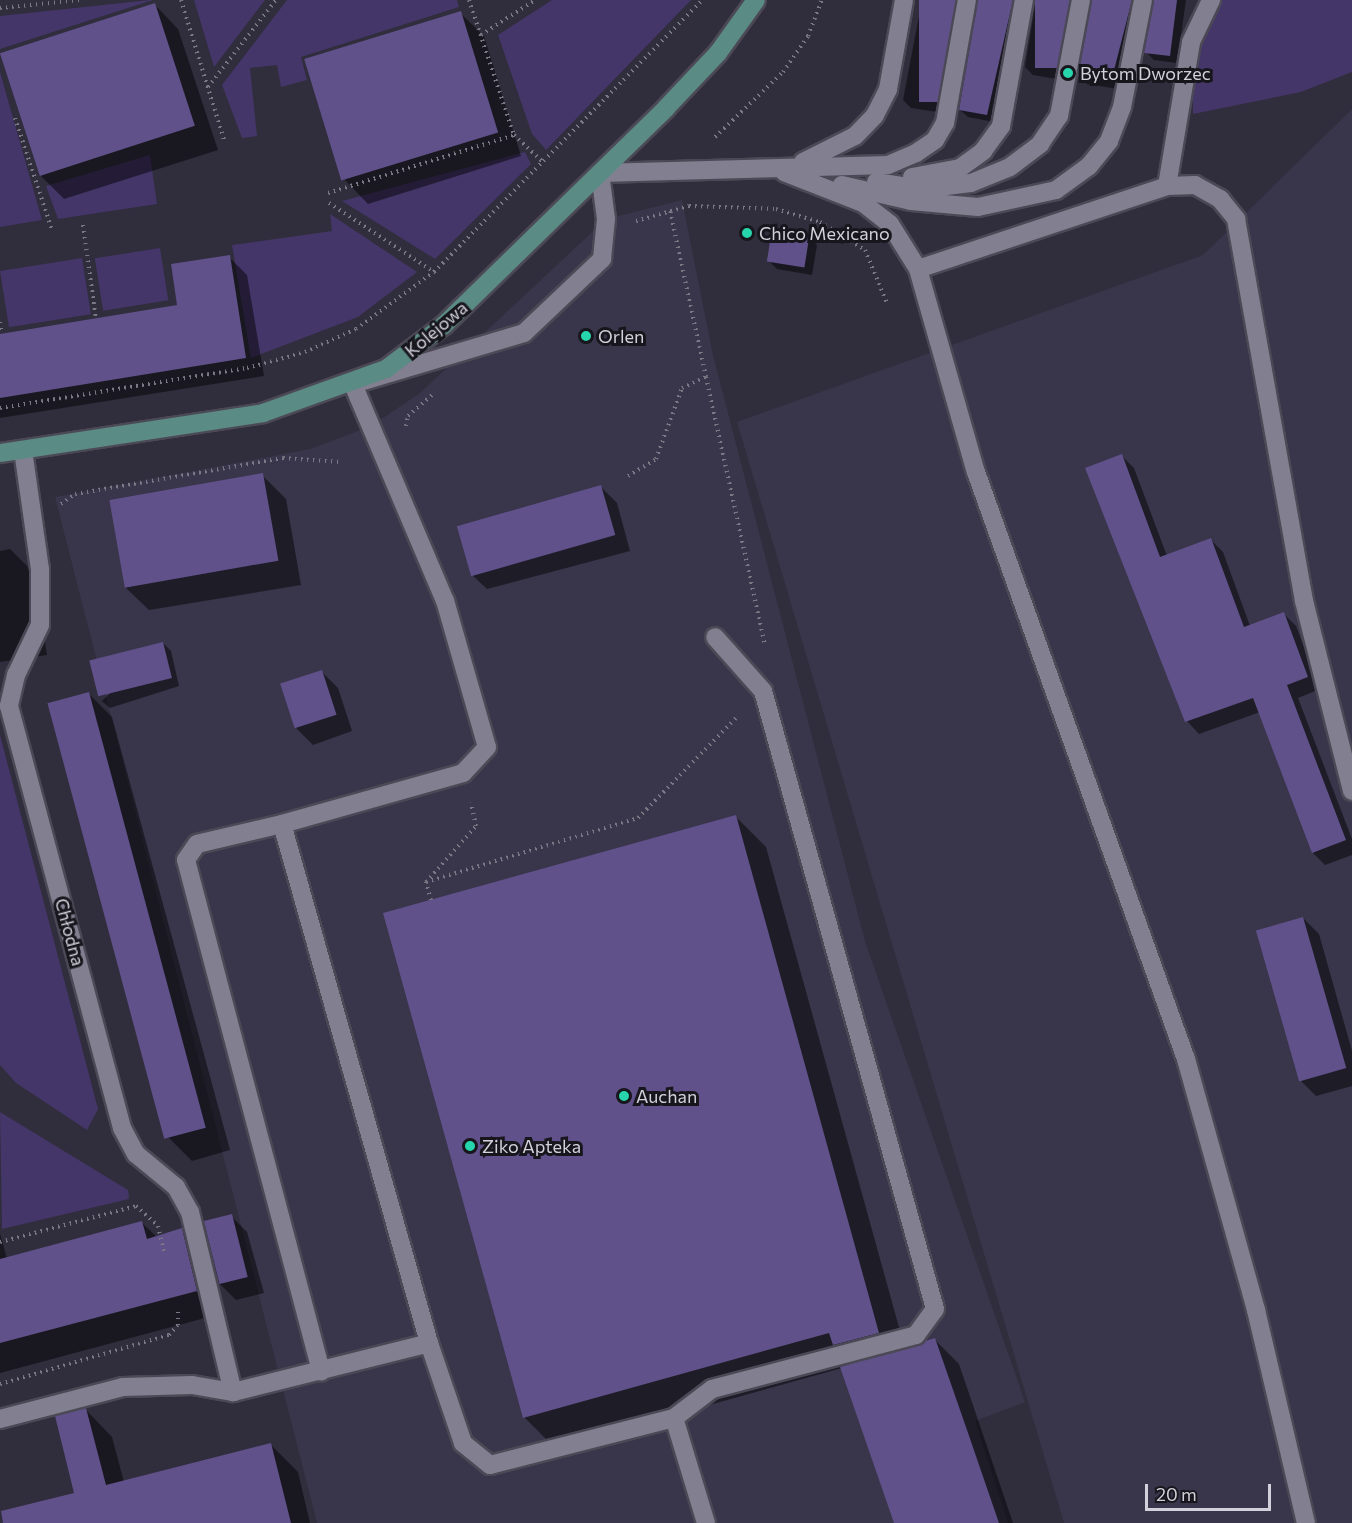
<!DOCTYPE html>
<html>
<head>
<meta charset="utf-8">
<style>
	body { margin:0 }
	#map { position:relative; width:1352px; height:1523px; overflow:hidden; background:#302d3c; font-family:Commissioner,sans-serif }
	div>[style] { position:absolute }
	[style*='--x'] { left:calc(var(--x)*1px); top:calc(var(--y)*1px); width:calc(var(--w)*1px); rotate:calc(var(--a)*1deg) }
	.built>* { inset:0; background:#39354a }
	.green>* { inset:0; background:#443668; transform-origin:0 0 }
	.shadow>* { inset:0; background:#0007 }
	.building>* { inset:0; background:#60518a; transform-origin:0 0 }
	.path>* { height:4px; margin-top:-2px; transform-origin:0; background:repeating-linear-gradient(90deg,#7b7885 0 1.5px,transparent 0 6px) }
	.roads { filter:drop-shadow(2px 0 #4c4956) drop-shadow(-2px 0 #4c4956) drop-shadow(0 2px #4c4956) drop-shadow(0 -2px #4c4956) }
	.minor>* { height:18px; margin:-9px; padding:0 9px; transform-origin:9px; border-radius:9px; background:#827f91 }
	.major>* { height:18px; margin:-9px; padding:0 9px; transform-origin:9px; border-radius:9px; background:#5a8b84 }
	.dots>* { width:16px; height:16px; translate:-50% -50%; box-sizing:border-box; border:3px solid #18161d; border-radius:50% }
	span { translate:-50% -50%; white-space:nowrap; text-align:center; line-height:1.15; -webkit-text-stroke:6px #18161d; paint-order:stroke }
	.poi-label { font-size:18px; color:#d2d0da }
	.left { translate:0 -50%; text-align:left }
	.street-label { font-size:18px; color:#d2d0da }
	.scale { position:absolute; left:1145px; top:1484px; width:126px; height:27px; box-sizing:border-box; border:3px solid #d2d0da; border-top:0; padding-left:8px; font-size:18px; line-height:21px; white-space:nowrap; color:#d2d0da; -webkit-text-stroke:4px #18161d; paint-order:stroke }
</style>
</head>
<body>
<div id="map">
	<div class="built">
		<div style="clip-path:polygon(1352px 109px,1352px 1523px,1064px 1523px,737px 422px,1203px 255px)"></div>
		<div style="clip-path:polygon(682px 200px,713px 355px,865px 941px,1025px 1402px,975px 1421px,1008px 1523px,317px 1523px,55px 497px,310px 449px,371px 426px,420px 393px,606px 219px)"></div>
	</div>
	<div class="green">
		<div style="clip-path:polygon(150px 0,153px 0,0 49px,0 16px)"></div>
		<div style="clip-path:polygon(194px 0,265px 0,214px 67px)"></div>
		<div style="clip-path:polygon(287px 0,457px 0,459px 7px,301px 57px,307px 80px,281px 87px,277px 65px,250px 68px,257px 136px,242px 138px,222px 85px)"></div>
		<div style="clip-path:polygon(552px 0,691px 0,546px 150px,532px 134px,498px 35px)"></div>
		<div style="clip-path:polygon(1219px 0,1352px 0,1352px 72px,1301px 92px,1193px 114px,1193px 51px)"></div>
		<div style="clip-path:polygon(0 72px,42px 220px,0 227px)"></div>
		<div style="clip-path:polygon(525px 152px,531px 164px,435px 259px,342px 201px)"></div>
		<div style="clip-path:polygon(150px 155px,157px 204px,58px 219px,46px 186px)"></div>
		<div style="clip-path:polygon(330px 214px,417px 272px,358px 317px,251px 358px,232px 245px,332px 231px)"></div>
		<div style="left:160px;top:248px;width:53px;height:66px;rotate:81deg"></div>
		<div style="left:82px;top:258px;width:57px;height:83px;rotate:81deg"></div>
		<div style="clip-path:polygon(0 735px,98px 1109px,87px 1130px,16px 1083px,0 1065px)"></div>
		<div style="clip-path:polygon(0 1112px,128px 1190px,129px 1199px,2px 1229px)"></div>
	</div>
	<div class="shadow">
		<div style="clip-path:polygon(922px 0,969px 0,944px 113px,911px 108px,903px 100px)"></div>
		<div style="clip-path:polygon(979px 0,1026px 0,994px 122px,968px 117px,960px 110px)"></div>
		<div style="clip-path:polygon(1036px 0,1083px 0,1063px 80px,1033px 75px,1025px 67px)"></div>
		<div style="clip-path:polygon(1093px 0,1147px 0,1118px 89px,1087px 84px,1080px 76px)"></div>
		<div style="clip-path:polygon(1155px 0,1186px 0,1177px 63px,1154px 60px,1146px 52px)"></div>
		<div style="clip-path:polygon(155px 5px,178px 29px,218px 150px,64px 199px,41px 176px,1px 55px)"></div>
		<div style="clip-path:polygon(460px 13px,484px 36px,521px 156px,368px 204px,345px 180px)"></div>
		<div style="clip-path:polygon(809px 237px,817px 245px,812px 275px,777px 269px,769px 261px)"></div>
		<div style="clip-path:polygon(229px 257px,247px 275px,264px 376px,0 418px,0 335px,179px 307px)"></div>
		<div style="clip-path:polygon(1122px 456px,1134px 468px,1167px 556px,1211px 540px,1223px 552px,1250px 626px,1283px 613px,1296px 626px,1320px 689px,1298px 698px,1352px 839px,1352px 855px,1325px 865px,1313px 853px,1260px 712px,1199px 734px,1187px 721px)"></div>
		<div style="clip-path:polygon(262px 475px,286px 499px,301px 585px,149px 610px,125px 587px)"></div>
		<div style="clip-path:polygon(601px 487px,617px 503px,630px 551px,487px 589px,470px 573px)"></div>
		<div style="clip-path:polygon(10px 549px,34px 573px,47px 655px,0 662px,0 551px)"></div>
		<div style="clip-path:polygon(163px 643px,171px 651px,179px 686px,110px 708px,102px 701px)"></div>
		<div style="clip-path:polygon(322px 672px,338px 688px,352px 731px,313px 745px,297px 729px,282px 685px)"></div>
		<div style="clip-path:polygon(89px 694px,112px 717px,230px 1150px,192px 1161px,168px 1137px)"></div>
		<div style="clip-path:polygon(735px 816px,766px 847px,905px 1349px,935px 1340px,959px 1364px,1013px 1523px,895px 1523px,842px 1368px,555px 1448px,524px 1417px)"></div>
		<div style="clip-path:polygon(1303px 918px,1319px 934px,1352px 1051px,1352px 1086px,1316px 1096px,1300px 1080px)"></div>
		<div style="clip-path:polygon(231px 1216px,247px 1232px,264px 1293px,236px 1300px,220px 1284px)"></div>
		<div style="clip-path:polygon(142px 1223px,157px 1237px,182px 1230px,206px 1254px,220px 1314px,0 1373px,0 1233px,7px 1259px)"></div>
		<div style="clip-path:polygon(86px 1410px,112px 1437px,124px 1482px,271px 1445px,298px 1472px,310px 1523px,8px 1523px,76px 1494px)"></div>
	</div>
	<div class="building">
		<div style="left:919px;top:0;width:37px;height:102px"></div>
		<div style="clip-path:polygon(978px 0,1013px 0,987px 115px,959px 110px)"></div>
		<div style="left:1035px;top:0;width:35px;height:68px"></div>
		<div style="clip-path:polygon(1092px 0,1132px 0,1111px 82px,1078px 76px)"></div>
		<div style="clip-path:polygon(1154px 0,1177px 0,1170px 56px,1144px 53px)"></div>
		<div style="left:155px;top:3px;width:129px;height:163px;rotate:72deg"></div>
		<div style="left:461px;top:11px;width:127px;height:164px;rotate:73deg"></div>
		<div style="left:772px;top:229px;width:38px;height:33px;rotate:9deg"></div>
		<div style="clip-path:polygon(230px 255px,246px 358px,0 398px,0 334px,177px 305px,171px 264px)"></div>
		<div style="clip-path:polygon(1122px 454px,1160px 557px,1211px 538px,1244px 627px,1284px 612px,1308px 677px,1287px 685px,1346px 840px,1312px 853px,1253px 698px,1185px 722px,1085px 468px)"></div>
		<div style="left:263px;top:473px;width:89px;height:156px;rotate:80deg"></div>
		<div style="left:601px;top:485px;width:52px;height:150px;rotate:74deg"></div>
		<div style="left:163px;top:642px;width:37px;height:76px;rotate:76deg"></div>
		<div style="left:322px;top:670px;width:47px;height:44px;rotate:72deg"></div>
		<div style="left:89px;top:692px;width:451px;height:43px;rotate:75deg"></div>
		<div style="clip-path:polygon(736px 815px,879px 1333px,833px 1345px,829px 1333px,523px 1418px,383px 913px)"></div>
		<div style="left:1303px;top:917px;width:157px;height:49px;rotate:74deg"></div>
		<div style="left:232px;top:1214px;width:65px;height:29px;rotate:76deg"></div>
		<div style="clip-path:polygon(142px 1221px,147px 1239px,182px 1228px,197px 1291px,0 1343px,0 1259px)"></div>
		<div style="clip-path:polygon(935px 1338px,967px 1430px,999px 1523px,894px 1523px,840px 1367px)"></div>
		<div style="clip-path:polygon(86px 1408px,106px 1485px,271px 1443px,291px 1523px,3px 1523px,1px 1511px,74px 1493px,55px 1416px)"></div>
	</div>
	<div class="path">
		<div style="--x:181;--y:0;--w:146;--a:72.9"></div>
		<div style="--x:469;--y:0;--w:142;--a:71.6"></div>
		<div style="--x:514;--y:135;--w:41;--a:43"></div>
		<div style="--x:0;--y:8;--w:80;--a:-5.7"></div>
		<div style="--x:481;--y:35;--w:64;--a:-32.9"></div>
		<div style="--x:208;--y:87;--w:110;--a:-52"></div>
		<div style="--x:15;--y:118;--w:118;--a:71.7"></div>
		<div style="--x:715;--y:137;--w:94;--a:-43.7"></div>
		<div style="--x:783;--y:72;--w:44;--a:-55.2"></div>
		<div style="--x:808;--y:36;--w:39;--a:-69"></div>
		<div style="--x:328;--y:193;--w:195;--a:-17.3"></div>
		<div style="--x:329;--y:203;--w:126;--a:33.3"></div>
		<div style="--x:689;--y:206;--w:87;--a:2"></div>
		<div style="--x:776;--y:209;--w:46;--a:16.5"></div>
		<div style="--x:820;--y:222;--w:53;--a:31.9"></div>
		<div style="--x:865;--y:250;--w:57;--a:67.5"></div>
		<div style="--x:636;--y:221;--w:55;--a:-15.8"></div>
		<div style="--x:83;--y:225;--w:95;--a:82.1"></div>
		<div style="--x:0;--y:322;--w:12;--a:81"></div>
		<div style="--x:706;--y:377;--w:274;--a:77.6"></div>
		<div style="--x:0;--y:408;--w:250;--a:-9.2"></div>
		<div style="--x:247;--y:368;--w:60;--a:-15.4"></div>
		<div style="--x:305;--y:352;--w:56;--a:-24.3"></div>
		<div style="--x:356;--y:329;--w:97;--a:-36.2"></div>
		<div style="--x:434;--y:272;--w:382;--a:-45.4"></div>
		<div style="--x:406;--y:426;--w:10;--a:-79"></div>
		<div style="--x:408;--y:416;--w:33;--a:-41"></div>
		<div style="--x:628;--y:476;--w:33;--a:-31"></div>
		<div style="--x:656;--y:459;--w:76;--a:-69.9"></div>
		<div style="--x:682;--y:388;--w:26;--a:-25"></div>
		<div style="--x:706;--y:377;--w:170;--a:-102.2"></div>
		<div style="--x:61;--y:504;--w:17;--a:-36"></div>
		<div style="--x:75;--y:494;--w:211;--a:-9.8"></div>
		<div style="--x:283;--y:458;--w:57;--a:4"></div>
		<div style="--x:426;--y:882;--w:221;--a:-16.8"></div>
		<div style="--x:638;--y:818;--w:141;--a:-45.6"></div>
		<div style="--x:431;--y:900;--w:19;--a:-106"></div>
		<div style="--x:426;--y:882;--w:75;--a:-48.2"></div>
		<div style="--x:476;--y:826;--w:24;--a:-102"></div>
		<div style="--x:0;--y:1242;--w:141;--a:-14.8"></div>
		<div style="--x:136;--y:1206;--w:30;--a:42"></div>
		<div style="--x:158;--y:1226;--w:27;--a:77"></div>
		<div style="--x:0;--y:1384;--w:176;--a:-16.2"></div>
		<div style="--x:169;--y:1335;--w:13;--a:-48"></div>
		<div style="--x:178;--y:1325;--w:17;--a:-90"></div>
	</div>
	<div class="roads">
		<div class="minor">
			<div style="--x:803;--y:162;--w:58;--a:-26.6"></div>
			<div style="--x:855;--y:136;--w:29;--a:-46"></div>
			<div style="--x:875;--y:115;--w:29;--a:-63"></div>
			<div style="--x:888;--y:89;--w:90;--a:-79.8"></div>
			<div style="--x:784;--y:172;--w:85;--a:21.4"></div>
			<div style="--x:863;--y:203;--w:34;--a:38"></div>
			<div style="--x:890;--y:224;--w:53;--a:58.1"></div>
			<div style="--x:918;--y:269;--w:211;--a:74.1"></div>
			<div style="--x:976;--y:472;--w:623;--a:70.32"></div>
			<div style="--x:1186;--y:1059;--w:261;--a:74.4"></div>
			<div style="--x:1256;--y:1310;--w:219;--a:76.8"></div>
			<div style="--x:912;--y:177;--w:49;--a:-10.6"></div>
			<div style="--x:960;--y:168;--w:29;--a:-36"></div>
			<div style="--x:983;--y:151;--w:31;--a:-54"></div>
			<div style="--x:1001;--y:126;--w:128;--a:-79.7"></div>
			<div style="--x:876;--y:182;--w:47;--a:8.7"></div>
			<div style="--x:922;--y:189;--w:49;--a:-7"></div>
			<div style="--x:971;--y:183;--w:42;--a:-22.3"></div>
			<div style="--x:1010;--y:167;--w:38;--a:-37"></div>
			<div style="--x:1040;--y:144;--w:34;--a:-56"></div>
			<div style="--x:1059;--y:116;--w:118;--a:-79.3"></div>
			<div style="--x:842;--y:185;--w:71;--a:13.1"></div>
			<div style="--x:911;--y:201;--w:67;--a:5.1"></div>
			<div style="--x:978;--y:207;--w:80;--a:-12.3"></div>
			<div style="--x:1056;--y:190;--w:41;--a:-36"></div>
			<div style="--x:1089;--y:166;--w:32;--a:-51"></div>
			<div style="--x:1109;--y:141;--w:36;--a:-69"></div>
			<div style="--x:1122;--y:107;--w:109;--a:-78.9"></div>
			<div style="--x:1167;--y:186;--w:146;--a:-80.5"></div>
			<div style="--x:1191;--y:42;--w:47;--a:-64.5"></div>
			<div style="--x:918;--y:269;--w:262;--a:-18.4"></div>
			<div style="--x:1167;--y:186;--w:28;--a:-2"></div>
			<div style="--x:1195;--y:185;--w:29;--a:29"></div>
			<div style="--x:1220;--y:199;--w:26;--a:51"></div>
			<div style="--x:1236;--y:219;--w:388;--a:79.9"></div>
			<div style="--x:1304;--y:601;--w:196;--a:75.8"></div>
			<div style="--x:23;--y:450;--w:121;--a:81.9"></div>
			<div style="--x:40;--y:570;--w:55;--a:90"></div>
			<div style="--x:40;--y:625;--w:55;--a:115.6"></div>
			<div style="--x:16;--y:675;--w:32;--a:103"></div>
			<div style="--x:9;--y:706;--w:437;--a:75"></div>
			<div style="--x:122;--y:1128;--w:30;--a:62"></div>
			<div style="--x:136;--y:1154;--w:52;--a:39.5"></div>
			<div style="--x:176;--y:1187;--w:29;--a:61"></div>
			<div style="--x:190;--y:1212;--w:185;--a:76.6"></div>
			<div style="--x:282;--y:824;--w:87;--a:166.8"></div>
			<div style="--x:197;--y:844;--w:19;--a:125"></div>
			<div style="--x:186;--y:860;--w:529;--a:75.2"></div>
			<div style="--x:674;--y:1418;--w:48;--a:-37.3"></div>
			<div style="--x:712;--y:1389;--w:211;--a:-14.8"></div>
			<div style="--x:916;--y:1335;--w:32;--a:-54"></div>
			<div style="--x:935;--y:1309;--w:641;--a:-105.55"></div>
			<div style="--x:763;--y:691;--w:72;--a:-131.6"></div>
			<div style="--x:0;--y:1419;--w:127;--a:-14.6"></div>
			<div style="--x:123;--y:1387;--w:69;--a:-1.7"></div>
			<div style="--x:192;--y:1385;--w:42;--a:9.7"></div>
			<div style="--x:233;--y:1392;--w:202;--a:-14"></div>
			<div style="--x:706;--y:1523;--w:110;--a:-106.9"></div>
			<div style="--x:674;--y:1418;--w:190;--a:165.7"></div>
			<div style="--x:490;--y:1465;--w:35;--a:-141"></div>
			<div style="--x:463;--y:1443;--w:106;--a:-108.8"></div>
			<div style="--x:429;--y:1343;--w:539;--a:-105.81"></div>
			<div style="--x:282;--y:824;--w:188;--a:-15.7"></div>
			<div style="--x:463;--y:773;--w:35;--a:-47"></div>
			<div style="--x:487;--y:747;--w:152;--a:-106"></div>
			<div style="--x:445;--y:601;--w:236;--a:-113"></div>
			<div style="--x:353;--y:384;--w:178;--a:-16.6"></div>
			<div style="--x:524;--y:333;--w:108;--a:-43.5"></div>
			<div style="--x:602;--y:259;--w:40;--a:-84.3"></div>
			<div style="--x:606;--y:219;--w:46;--a:-97.4"></div>
			<div style="--x:600;--y:173;--w:288;--a:-1.6"></div>
			<div style="--x:888;--y:165;--w:30;--a:-23"></div>
			<div style="--x:916;--y:153;--w:23;--a:-34"></div>
			<div style="--x:935;--y:140;--w:20;--a:-60"></div>
			<div style="--x:945;--y:123;--w:125;--a:-79.9"></div>
		</div>
		<div class="major">
			<div style="--x:0;--y:453;--w:266;--a:-8.6"></div>
			<div style="--x:263;--y:413;--w:131;--a:-19.7"></div>
			<div style="--x:386;--y:369;--w:73;--a:-37.2"></div>
			<div style="--x:444;--y:325;--w:310;--a:-44.3"></div>
			<div style="--x:666;--y:108;--w:76;--a:-46.6"></div>
			<div style="--x:718;--y:53;--w:65;--a:-54.4"></div>
		</div>
	</div>
	<div class="dots">
		<div style="left:1068px;top:73px;background:#27d5ad"></div>
		<div style="left:747px;top:233px;background:#27d5ad"></div>
		<div style="left:586px;top:336px;background:#27d5ad"></div>
		<div style="left:624px;top:1096px;background:#27d5ad"></div>
		<div style="left:470px;top:1146px;background:#27d5ad"></div>
	</div>
	<div class="poi-label">
		<span class="left" style="left:1080px;top:73px">Bytom Dworzec</span>
		<span class="left" style="left:759px;top:233px">Chico Mexicano</span>
		<span class="left" style="left:598px;top:336px">Orlen</span>
		<span class="left" style="left:636px;top:1096px">Auchan</span>
		<span class="left" style="left:482px;top:1146px">Ziko Apteka</span>
	</div>
	<div class="street-label">
		<span style="left:436px;top:329px;rotate:-40deg">Kolejowa</span>
		<span style="left:70px;top:932px;rotate:75deg">Chłodna</span>
	</div>
	<div class="scale">20 m</div>
</div>
</body>
</html>
